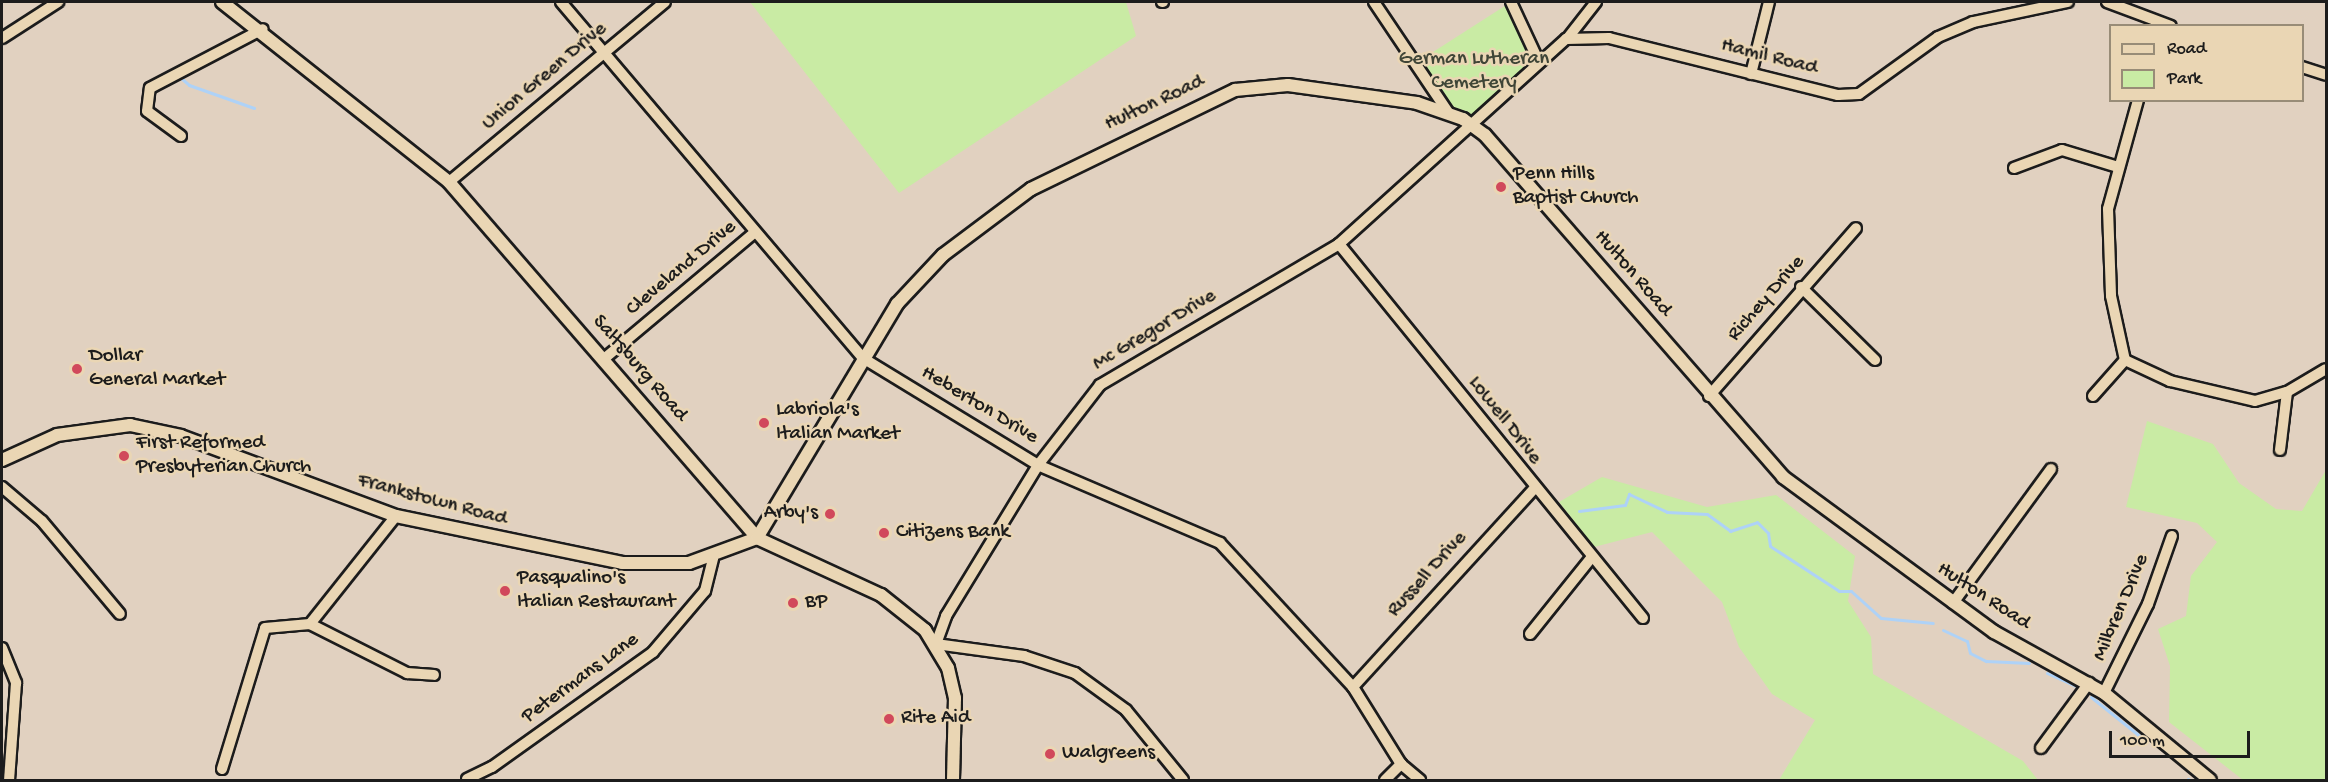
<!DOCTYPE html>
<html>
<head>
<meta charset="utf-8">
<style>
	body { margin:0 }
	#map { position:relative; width:2328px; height:782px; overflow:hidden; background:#e1d1c0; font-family:"Gochi Hand",sans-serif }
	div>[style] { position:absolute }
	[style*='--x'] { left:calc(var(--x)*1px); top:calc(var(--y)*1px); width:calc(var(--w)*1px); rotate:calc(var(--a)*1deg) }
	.green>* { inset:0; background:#c9eba4 }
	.stream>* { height:3px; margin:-1.5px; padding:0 1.5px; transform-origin:1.5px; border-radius:1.5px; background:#aed2f7 }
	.roads { filter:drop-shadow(2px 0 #1c1c1c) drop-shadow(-2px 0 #1c1c1c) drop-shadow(0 2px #1c1c1c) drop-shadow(0 -2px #1c1c1c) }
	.minor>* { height:10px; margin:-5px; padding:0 5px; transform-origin:5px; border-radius:5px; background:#ead6b4 }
	.major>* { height:12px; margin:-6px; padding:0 6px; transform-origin:6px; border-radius:6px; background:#ead6b4 }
	.dots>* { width:16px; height:16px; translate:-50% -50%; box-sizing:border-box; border:3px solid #ead6b4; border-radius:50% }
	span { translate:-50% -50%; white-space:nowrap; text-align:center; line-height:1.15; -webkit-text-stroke:5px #ead6b4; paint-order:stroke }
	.street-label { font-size:21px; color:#1c1c1c }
	.park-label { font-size:21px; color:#3f4537 }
	.poi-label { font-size:21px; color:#1c1c1c }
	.left { translate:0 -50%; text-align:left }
	.right { translate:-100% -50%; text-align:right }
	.frame { position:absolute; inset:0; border:3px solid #1c1c1c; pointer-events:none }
	.legend { position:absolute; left:2109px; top:24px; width:195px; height:78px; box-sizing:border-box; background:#ead6b4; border:2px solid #988c77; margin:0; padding:8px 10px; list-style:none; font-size:18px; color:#1c1c1c }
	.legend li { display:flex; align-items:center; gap:12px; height:30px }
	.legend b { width:30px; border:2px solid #988c77 }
	.scale { position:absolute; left:2109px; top:731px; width:141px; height:27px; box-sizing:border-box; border:3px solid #1c1c1c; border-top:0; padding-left:8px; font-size:18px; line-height:21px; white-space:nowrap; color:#1c1c1c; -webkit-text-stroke:4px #ead6b4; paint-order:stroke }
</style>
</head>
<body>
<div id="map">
	<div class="green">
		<div style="clip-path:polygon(750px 2px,1126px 2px,1136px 36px,899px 193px)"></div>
		<div style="clip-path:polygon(1511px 2px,1539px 62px,1474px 126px,1448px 112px,1419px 61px)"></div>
		<div style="clip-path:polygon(2147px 421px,2213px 444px,2239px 483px,2276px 509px,2302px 511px,2326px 470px,2326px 780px,2243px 780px,2169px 722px,2170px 666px,2158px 629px,2186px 616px,2191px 576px,2217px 542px,2197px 523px,2126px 507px)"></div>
		<div style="clip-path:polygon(1602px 477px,1707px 507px,1776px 495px,1855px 556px,1848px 601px,1871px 637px,1873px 674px,2023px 761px,2038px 780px,1779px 780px,1815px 720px,1772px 694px,1739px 647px,1722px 602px,1652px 532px,1594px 547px,1559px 502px)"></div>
	</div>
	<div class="stream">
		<div style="--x:181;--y:78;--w:11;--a:41"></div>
		<div style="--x:189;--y:85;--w:69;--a:19.5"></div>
		<div style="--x:1579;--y:511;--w:46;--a:-7.4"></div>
		<div style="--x:1625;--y:505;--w:12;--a:-70"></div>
		<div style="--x:1629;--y:494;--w:42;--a:25.3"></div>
		<div style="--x:1667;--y:512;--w:40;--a:2.9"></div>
		<div style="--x:1707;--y:514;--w:29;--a:36"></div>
		<div style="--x:1730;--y:531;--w:28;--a:-18"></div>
		<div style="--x:1757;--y:522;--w:16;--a:45"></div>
		<div style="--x:1768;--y:533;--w:13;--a:81"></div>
		<div style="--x:1770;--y:546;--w:82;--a:33.1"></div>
		<div style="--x:1839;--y:591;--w:12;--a:0"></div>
		<div style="--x:1851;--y:591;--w:40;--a:42"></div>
		<div style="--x:1881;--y:618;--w:52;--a:5.5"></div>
		<div style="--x:1943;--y:630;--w:26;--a:25"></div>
		<div style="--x:1967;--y:641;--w:12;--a:76"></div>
		<div style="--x:1970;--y:653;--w:18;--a:27"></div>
		<div style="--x:1986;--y:661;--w:43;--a:2.7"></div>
		<div style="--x:2047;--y:673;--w:32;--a:24"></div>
		<div style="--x:2091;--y:697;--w:64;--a:38.7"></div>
		<div style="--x:2188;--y:779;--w:2;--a:27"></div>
	</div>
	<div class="roads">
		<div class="minor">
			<div style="--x:561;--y:2;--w:467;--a:49.7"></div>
			<div style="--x:863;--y:358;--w:205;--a:31.4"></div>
			<div style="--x:1038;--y:465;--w:198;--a:23.2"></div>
			<div style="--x:1220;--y:543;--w:196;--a:47.3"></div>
			<div style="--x:1353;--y:687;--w:91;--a:58.1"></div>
			<div style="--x:1401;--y:764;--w:25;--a:40"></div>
			<div style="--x:1162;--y:2;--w:1;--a:0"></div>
			<div style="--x:1374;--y:2;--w:133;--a:56.1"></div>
			<div style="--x:1511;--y:2;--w:66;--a:65"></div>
			<div style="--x:2107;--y:2;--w:68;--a:20.6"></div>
			<div style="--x:2;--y:38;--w:67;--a:-32.7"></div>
			<div style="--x:1567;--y:39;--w:47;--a:-51.9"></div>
			<div style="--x:2302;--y:67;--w:25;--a:18"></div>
			<div style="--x:1751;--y:74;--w:74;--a:-76"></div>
			<div style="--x:2138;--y:100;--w:113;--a:105.4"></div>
			<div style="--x:2108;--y:209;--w:87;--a:88"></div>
			<div style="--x:2111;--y:296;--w:66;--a:77.7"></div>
			<div style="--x:2125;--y:360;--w:50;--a:25"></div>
			<div style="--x:2170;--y:381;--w:87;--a:13.2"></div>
			<div style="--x:2255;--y:401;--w:33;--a:-16"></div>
			<div style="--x:2287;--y:392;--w:45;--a:-30.5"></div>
			<div style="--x:181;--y:136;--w:42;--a:-143.7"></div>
			<div style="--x:147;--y:111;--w:23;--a:-83"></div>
			<div style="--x:150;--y:88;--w:127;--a:-27.6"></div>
			<div style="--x:2014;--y:168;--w:51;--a:-20.6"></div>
			<div style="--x:2062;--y:150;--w:59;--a:16.9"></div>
			<div style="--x:449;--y:182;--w:281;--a:-39.8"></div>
			<div style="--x:1339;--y:244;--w:482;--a:50.9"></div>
			<div style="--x:1801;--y:287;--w:104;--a:44.6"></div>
			<div style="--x:605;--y:358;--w:196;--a:-40"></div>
			<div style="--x:1709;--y:396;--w:223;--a:-48.8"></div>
			<div style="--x:2093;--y:396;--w:48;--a:-48.4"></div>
			<div style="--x:2280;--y:450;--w:58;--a:-83.1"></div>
			<div style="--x:2;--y:487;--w:52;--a:40.4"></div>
			<div style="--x:42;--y:521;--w:121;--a:50"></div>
			<div style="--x:1953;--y:603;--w:166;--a:-53.8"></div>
			<div style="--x:310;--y:624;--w:109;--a:26.8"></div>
			<div style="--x:407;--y:673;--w:27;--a:4"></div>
			<div style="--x:1530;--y:634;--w:97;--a:-51.2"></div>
			<div style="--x:2;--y:648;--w:38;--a:68"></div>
			<div style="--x:16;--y:683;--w:97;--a:94.1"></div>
			<div style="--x:1353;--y:687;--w:267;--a:-47.6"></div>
			<div style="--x:2104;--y:693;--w:99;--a:-63.7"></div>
			<div style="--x:2148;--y:604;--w:72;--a:-70.6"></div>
			<div style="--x:2041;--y:748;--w:81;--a:-53.6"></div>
			<div style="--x:222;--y:769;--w:147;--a:-73"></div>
			<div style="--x:265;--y:628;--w:45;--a:-5.1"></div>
			<div style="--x:310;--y:624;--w:138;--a:-51.5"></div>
			<div style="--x:467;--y:779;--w:28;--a:-26"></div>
			<div style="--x:492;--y:767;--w:198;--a:-35.5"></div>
			<div style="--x:653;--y:652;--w:80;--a:-49.6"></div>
			<div style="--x:705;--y:591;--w:34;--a:-76"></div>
			<div style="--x:1183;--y:780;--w:90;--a:-129.2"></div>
			<div style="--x:1126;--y:710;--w:63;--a:-144"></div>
			<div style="--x:1075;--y:673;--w:54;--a:-161.6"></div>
			<div style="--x:1024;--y:656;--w:89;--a:-172.2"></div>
			<div style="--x:936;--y:644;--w:30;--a:-70"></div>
			<div style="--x:946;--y:616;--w:177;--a:-58.6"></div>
			<div style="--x:1038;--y:465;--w:101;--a:-52.2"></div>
			<div style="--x:1100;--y:385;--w:277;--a:-30.5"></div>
			<div style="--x:1339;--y:244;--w:306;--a:-42.1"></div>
			<div style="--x:1566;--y:39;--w:43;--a:-1.3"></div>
			<div style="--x:1609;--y:38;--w:236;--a:14"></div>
			<div style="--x:1838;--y:95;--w:21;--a:-3"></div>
			<div style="--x:1859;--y:94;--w:97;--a:-35.8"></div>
			<div style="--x:1938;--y:37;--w:38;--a:-23"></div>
			<div style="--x:1973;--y:22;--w:97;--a:-11.9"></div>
			<div style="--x:1385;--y:780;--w:23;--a:-45"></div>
		</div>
		<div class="major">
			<div style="--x:222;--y:2;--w:290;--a:38.4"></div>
			<div style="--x:449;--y:182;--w:471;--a:49.1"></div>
			<div style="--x:757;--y:538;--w:136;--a:24.7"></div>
			<div style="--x:881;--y:595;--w:56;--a:38.5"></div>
			<div style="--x:925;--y:630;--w:44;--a:58.8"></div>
			<div style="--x:948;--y:668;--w:31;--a:77"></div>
			<div style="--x:955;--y:698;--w:82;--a:91.4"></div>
			<div style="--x:2;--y:460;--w:60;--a:-24.4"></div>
			<div style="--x:57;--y:435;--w:74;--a:-7.8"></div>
			<div style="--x:130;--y:425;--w:52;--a:12.2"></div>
			<div style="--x:181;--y:436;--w:229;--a:20.4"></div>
			<div style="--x:396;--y:516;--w:231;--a:11.7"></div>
			<div style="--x:622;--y:563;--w:67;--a:0"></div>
			<div style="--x:689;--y:563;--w:72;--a:-20.2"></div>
			<div style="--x:757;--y:538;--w:273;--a:-59.1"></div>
			<div style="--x:897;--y:304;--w:67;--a:-46.8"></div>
			<div style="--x:943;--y:255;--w:110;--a:-36.9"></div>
			<div style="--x:1031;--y:189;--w:227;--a:-25.9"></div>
			<div style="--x:1235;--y:90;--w:53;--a:-5.4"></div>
			<div style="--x:1288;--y:85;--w:130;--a:7.9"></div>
			<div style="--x:1417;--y:103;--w:49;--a:19.2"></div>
			<div style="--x:1463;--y:119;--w:27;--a:36"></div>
			<div style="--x:1485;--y:135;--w:454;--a:48.9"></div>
			<div style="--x:1783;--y:477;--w:262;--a:36.3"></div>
			<div style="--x:1994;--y:632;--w:126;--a:29"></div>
			<div style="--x:2104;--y:693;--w:137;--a:39.4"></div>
		</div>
	</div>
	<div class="dots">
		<div style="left:1501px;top:187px;background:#d1495b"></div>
		<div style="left:77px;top:369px;background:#d1495b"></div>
		<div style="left:764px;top:423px;background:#d1495b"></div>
		<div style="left:124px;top:456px;background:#d1495b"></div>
		<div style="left:830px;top:514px;background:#d1495b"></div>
		<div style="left:884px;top:533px;background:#d1495b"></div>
		<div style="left:505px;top:591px;background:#d1495b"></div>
		<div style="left:793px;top:603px;background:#d1495b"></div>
		<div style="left:889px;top:719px;background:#d1495b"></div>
		<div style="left:1050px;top:754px;background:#d1495b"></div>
	</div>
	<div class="street-label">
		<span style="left:1769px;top:58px;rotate:14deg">Hamil Road</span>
		<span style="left:545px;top:77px;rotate:-40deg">Union Green Drive</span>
		<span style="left:1155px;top:104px;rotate:-25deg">Hulton Road</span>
		<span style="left:682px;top:269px;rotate:-40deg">Cleveland Drive</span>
		<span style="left:1632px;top:274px;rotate:49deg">Hulton Road</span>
		<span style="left:1767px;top:299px;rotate:-49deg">Richey Drive</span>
		<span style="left:1155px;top:331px;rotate:-31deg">Mc Gregor Drive</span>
		<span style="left:639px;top:369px;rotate:49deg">Saltsburg Road</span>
		<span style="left:979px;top:406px;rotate:31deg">Heberton Drive</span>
		<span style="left:1504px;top:421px;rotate:52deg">Lowell Drive</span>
		<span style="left:432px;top:501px;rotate:15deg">Frankstown Road</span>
		<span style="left:1428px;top:575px;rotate:-48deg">Russell Drive</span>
		<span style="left:1983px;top:597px;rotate:33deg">Hulton Road</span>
		<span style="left:2122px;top:608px;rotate:-67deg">Milbren Drive</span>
		<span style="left:581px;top:679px;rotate:-36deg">Petermans Lane</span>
	</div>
	<div class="park-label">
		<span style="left:1474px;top:72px">German Lutheran<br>Cemetery</span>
	</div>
	<div class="poi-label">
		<span class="left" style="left:1513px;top:187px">Penn Hills<br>Baptist Church</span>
		<span class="left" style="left:89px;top:369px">Dollar<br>General Market</span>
		<span class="left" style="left:776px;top:423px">Labriola's<br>Italian Market</span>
		<span class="left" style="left:136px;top:456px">First Reformed<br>Presbyterian Church</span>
		<span class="right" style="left:818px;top:514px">Arby's</span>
		<span class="left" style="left:896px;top:533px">Citizens Bank</span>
		<span class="left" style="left:517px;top:591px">Pasqualino's<br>Italian Restaurant</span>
		<span class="left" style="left:805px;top:603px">BP</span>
		<span class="left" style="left:901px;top:719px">Rite Aid</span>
		<span class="left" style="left:1062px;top:754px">Walgreens</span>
	</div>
	<div class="frame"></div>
	<ul class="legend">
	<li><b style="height:8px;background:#ead6b4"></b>Road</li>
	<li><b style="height:16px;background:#c9eba4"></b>Park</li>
	</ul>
	<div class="scale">100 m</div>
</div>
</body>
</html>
